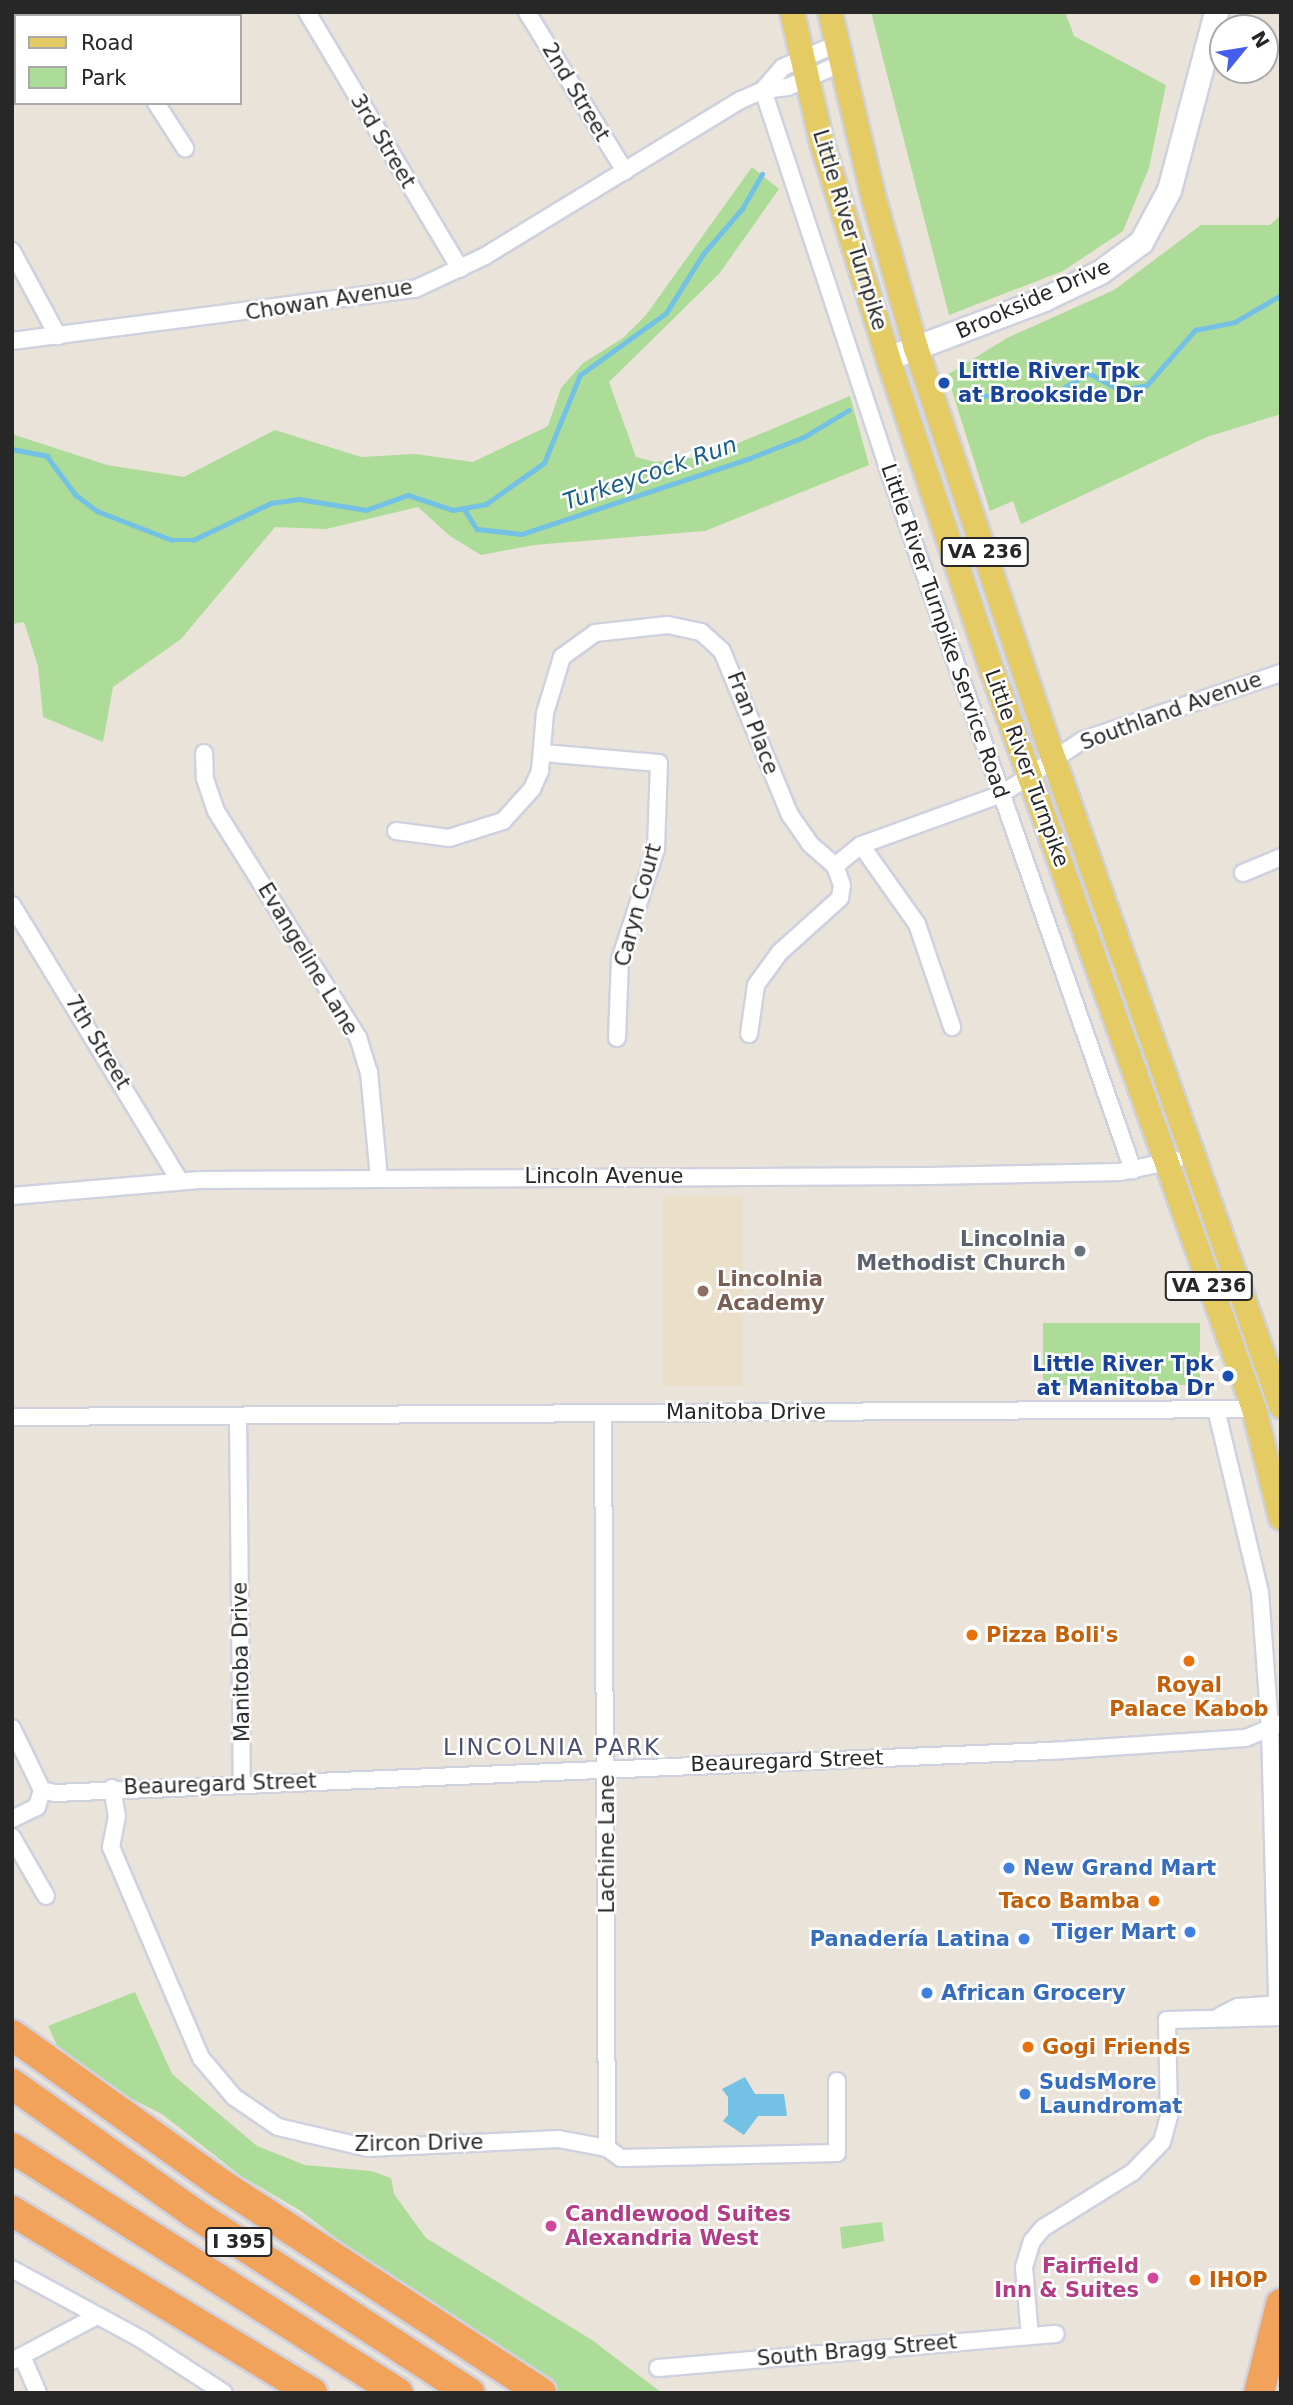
<!DOCTYPE html>
<html>
<head>
<meta charset="utf-8">
<style>
	body { margin:0 }
	#map { position:relative; width:1293px; height:2405px; overflow:hidden; background:#e9e3d9; font-family:"DejaVu Sans",sans-serif }
	div>[style] { position:absolute }
	[style*='--x'] { left:calc(var(--x)*1px); top:calc(var(--y)*1px); width:calc(var(--w)*1px); rotate:calc(var(--a)*1deg) }
	.education>* { inset:0; background:#eae0ca; transform-origin:0 0 }
	.green>* { inset:0; background:#addc99; transform-origin:0 0 }
	.water>* { inset:0; background:#73c1e4 }
	.stream>* { height:4.5px; margin:-2.25px; padding:0 2.25px; transform-origin:2.25px; border-radius:2.25px; background:#73c1e4 }
	.roads { filter:drop-shadow(2px 0 #cfd1df) drop-shadow(-2px 0 #cfd1df) drop-shadow(0 2px #cfd1df) drop-shadow(0 -2px #cfd1df) }
	.street>* { height:16px; margin:-8px; padding:0 8px; transform-origin:8px; border-radius:8px; background:#fff }
	.secondary>* { height:23px; margin:-11.5px; padding:0 11.5px; transform-origin:11.5px; border-radius:11.5px; background:#fff }
	.primary>* { height:24px; margin:-12px; padding:0 12px; transform-origin:12px; border-radius:12px; background:#e4cb63 }
	.highway>* { height:30px; margin:-15px; padding:0 15px; transform-origin:15px; border-radius:15px; background:#f1a35c }
	.dots>* { width:19px; height:19px; translate:-50% -50%; box-sizing:border-box; border:4px solid #fff; border-radius:50% }
	span { translate:-50% -50%; white-space:nowrap; text-align:center; line-height:1.15; -webkit-text-stroke:5px #fff; paint-order:stroke }
	.shield-label span { padding:2px 5px; background:#fff; border:2px solid; border-radius:5px; -webkit-text-stroke-width:0 }
	.shield-label { font-size:19px; color:#272727; font-weight:700 }
	.street-label { font-size:21px; color:#272727 }
	.transit-label { font-size:21px; color:#164399; font-weight:700 }
	.left { translate:0 -50%; text-align:left }
	.right { translate:-100% -50%; text-align:right }
	.worship-label { font-size:21px; color:#5b616d; font-weight:700 }
	.education-label { font-size:21px; color:#785e54; font-weight:700 }
	.food-label { font-size:21px; color:#c56008; font-weight:700 }
	.shop-label { font-size:21px; color:#366cbe; font-weight:700 }
	.hotel-label { font-size:21px; color:#b23c85; font-weight:700 }
	.water-label { font-size:23px; color:#175e8b; font-style:italic }
	.neighbourhood-label { font-size:23px; color:#4c5174; letter-spacing:2px }
	.frame { position:absolute; inset:0; border:14px solid #272727; pointer-events:none }
	.legend { position:absolute; left:14px; top:14px; width:228px; height:91px; box-sizing:border-box; background:#fff; border:2px solid #a9a9a9; margin:0; padding:9px 12px; list-style:none; font-size:21px; color:#272727 }
	.legend li { display:flex; align-items:center; gap:14px; height:35px }
	.legend b { width:35px; border:2px solid #a9a9a9 }
	.north { position:absolute; left:1209px; top:14px; width:70px; height:70px; box-sizing:border-box; background:#fff; border:2px solid #a9a9a9; border-radius:50%; rotate:60deg; font-size:19px; font-weight:700; line-height:28px; text-align:center; color:#272727 }
	.north::after { content:''; display:block; margin:auto; width:24px; height:32px; background:#445deb; clip-path:polygon(50% 0,100% 100%,50% 72%,0 100%) }
</style>
</head>
<body>
<div id="map">
	<div class="education">
		<div style="left:663px;top:1196px;width:80px;height:190px"></div>
	</div>
	<div class="green">
		<div style="clip-path:polygon(871px 12px,1065px 12px,1074px 36px,1166px 85px,1149px 168px,1123px 231px,1063px 271px,949px 315px)"></div>
		<div style="clip-path:polygon(752px 167px,779px 189px,719px 274px,609px 382px,636px 457px,655px 462px,708px 456px,850px 396px,869px 465px,705px 531px,534px 545px,481px 555px,450px 536px,418px 507px,326px 529px,275px 527px,181px 639px,113px 687px,103px 742px,43px 717px,38px 666px,24px 622px,12px 624px,12px 434px,107px 465px,184px 477px,275px 430px,361px 457px,415px 454px,473px 462px,548px 426px,561px 388px,583px 363px,623px 338px,646px 315px)"></div>
		<div style="clip-path:polygon(1281px 215px,1281px 414px,1207px 437px,1021px 524px,1013px 501px,990px 511px,947px 375px,1007px 338px,1114px 290px,1201px 225px,1270px 225px)"></div>
		<div style="left:1043px;top:1323px;width:157px;height:62px"></div>
		<div style="clip-path:polygon(135px 1992px,172px 2074px,257px 2146px,305px 2165px,371px 2171px,391px 2178px,394px 2194px,426px 2238px,592px 2340px,662px 2393px,535px 2393px,389px 2296px,336px 2238px,301px 2211px,241px 2176px,162px 2114px,67px 2067px,48px 2026px)"></div>
		<div style="clip-path:polygon(882px 2222px,884px 2241px,842px 2249px,840px 2227px)"></div>
	</div>
	<div class="water">
		<div style="clip-path:polygon(745px 2077px,755px 2094px,784px 2094px,787px 2116px,758px 2116px,744px 2135px,723px 2121px,728px 2115px,728px 2097px,722px 2089px)"></div>
	</div>
	<div class="stream">
		<div style="--x:875;--y:12;--w:1;--a:0"></div>
		<div style="--x:974;--y:396;--w:79;--a:-1.5"></div>
		<div style="--x:1053;--y:394;--w:42;--a:-30.3"></div>
		<div style="--x:1089;--y:373;--w:35;--a:29"></div>
		<div style="--x:1120;--y:390;--w:27;--a:-10"></div>
		<div style="--x:1147;--y:385;--w:73;--a:-48.9"></div>
		<div style="--x:1195;--y:330;--w:41;--a:-11.3"></div>
		<div style="--x:1235;--y:322;--w:53;--a:-30.4"></div>
		<div style="--x:12;--y:449;--w:36;--a:11"></div>
		<div style="--x:47;--y:456;--w:49;--a:53.4"></div>
		<div style="--x:76;--y:495;--w:26;--a:37"></div>
		<div style="--x:97;--y:511;--w:80;--a:21.1"></div>
		<div style="--x:172;--y:540;--w:21;--a:0"></div>
		<div style="--x:193;--y:540;--w:86;--a:-25.4"></div>
		<div style="--x:271;--y:503;--w:28;--a:-8"></div>
		<div style="--x:299;--y:499;--w:68;--a:9.3"></div>
		<div style="--x:366;--y:510;--w:45;--a:-19.7"></div>
		<div style="--x:408;--y:495;--w:47;--a:18.4"></div>
		<div style="--x:453;--y:510;--w:34;--a:-10"></div>
		<div style="--x:486;--y:504;--w:71;--a:-35.3"></div>
		<div style="--x:544;--y:463;--w:95;--a:-67.8"></div>
		<div style="--x:580;--y:375;--w:106;--a:-35.8"></div>
		<div style="--x:666;--y:313;--w:70;--a:-57.9"></div>
		<div style="--x:703;--y:254;--w:60;--a:-49.1"></div>
		<div style="--x:742;--y:209;--w:40;--a:-60.3"></div>
		<div style="--x:465;--y:510;--w:22;--a:58"></div>
		<div style="--x:477;--y:529;--w:45;--a:6.3"></div>
		<div style="--x:522;--y:534;--w:240;--a:-18.4"></div>
		<div style="--x:750;--y:458;--w:58;--a:-21.3"></div>
		<div style="--x:804;--y:437;--w:52;--a:-31"></div>
	</div>
	<div class="roads">
		<div class="street">
			<div style="--x:307;--y:12;--w:299;--a:59.2"></div>
			<div style="--x:527;--y:12;--w:187;--a:58.4"></div>
			<div style="--x:150;--y:16;--w:7;--a:-34"></div>
			<div style="--x:763;--y:90;--w:417;--a:71.7"></div>
			<div style="--x:894;--y:486;--w:725;--a:70.74"></div>
			<div style="--x:763;--y:90;--w:30;--a:-49"></div>
			<div style="--x:783;--y:67;--w:59;--a:-23.1"></div>
			<div style="--x:156;--y:103;--w:54;--a:57.2"></div>
			<div style="--x:12;--y:251;--w:97;--a:61.6"></div>
			<div style="--x:12;--y:341;--w:406;--a:-7.4"></div>
			<div style="--x:415;--y:289;--w:77;--a:-25.2"></div>
			<div style="--x:485;--y:256;--w:300;--a:-31.4"></div>
			<div style="--x:741;--y:100;--w:24;--a:-24"></div>
			<div style="--x:763;--y:90;--w:25;--a:-7"></div>
			<div style="--x:788;--y:87;--w:59;--a:-24"></div>
			<div style="--x:204;--y:753;--w:26;--a:88"></div>
			<div style="--x:205;--y:779;--w:34;--a:71"></div>
			<div style="--x:216;--y:811;--w:267;--a:57.9"></div>
			<div style="--x:358;--y:1037;--w:37;--a:73"></div>
			<div style="--x:369;--y:1072;--w:105;--a:84.6"></div>
			<div style="--x:543;--y:753;--w:116;--a:4.9"></div>
			<div style="--x:659;--y:763;--w:86;--a:92"></div>
			<div style="--x:656;--y:849;--w:117;--a:108"></div>
			<div style="--x:620;--y:960;--w:78;--a:92.2"></div>
			<div style="--x:396;--y:831;--w:53;--a:7.5"></div>
			<div style="--x:449;--y:838;--w:57;--a:-17.5"></div>
			<div style="--x:503;--y:821;--w:43;--a:-47.8"></div>
			<div style="--x:532;--y:789;--w:20;--a:-66"></div>
			<div style="--x:540;--y:771;--w:58;--a:-85.1"></div>
			<div style="--x:545;--y:713;--w:59;--a:-73.1"></div>
			<div style="--x:562;--y:657;--w:41;--a:-36"></div>
			<div style="--x:595;--y:633;--w:73;--a:-6.3"></div>
			<div style="--x:668;--y:625;--w:34;--a:12"></div>
			<div style="--x:701;--y:632;--w:28;--a:42"></div>
			<div style="--x:722;--y:651;--w:178;--a:67.5"></div>
			<div style="--x:790;--y:815;--w:35;--a:55"></div>
			<div style="--x:810;--y:844;--w:33;--a:41"></div>
			<div style="--x:861;--y:845;--w:97;--a:54.7"></div>
			<div style="--x:917;--y:924;--w:109;--a:71.2"></div>
			<div style="--x:1243;--y:873;--w:41;--a:-22.8"></div>
			<div style="--x:12;--y:905;--w:323;--a:58.7"></div>
			<div style="--x:749;--y:1034;--w:49;--a:-81.9"></div>
			<div style="--x:756;--y:985;--w:39;--a:-54"></div>
			<div style="--x:779;--y:953;--w:82;--a:-42"></div>
			<div style="--x:840;--y:898;--w:13;--a:-81"></div>
			<div style="--x:842;--y:885;--w:20;--a:-110"></div>
			<div style="--x:835;--y:866;--w:33;--a:-39"></div>
			<div style="--x:861;--y:845;--w:150;--a:-19.9"></div>
			<div style="--x:1002;--y:794;--w:97;--a:-33.7"></div>
			<div style="--x:1083;--y:740;--w:209;--a:-18.7"></div>
			<div style="--x:12;--y:1196;--w:188;--a:-4.9"></div>
			<div style="--x:199;--y:1180;--w:731;--a:-0.31"></div>
			<div style="--x:930;--y:1176;--w:190;--a:-1.2"></div>
			<div style="--x:1120;--y:1172;--w:57;--a:-12.1"></div>
			<div style="--x:1216;--y:1409;--w:188;--a:76.5"></div>
			<div style="--x:1260;--y:1592;--w:136;--a:85.8"></div>
			<div style="--x:1270;--y:1728;--w:276;--a:88.5"></div>
			<div style="--x:603;--y:1413;--w:735;--a:89.69"></div>
			<div style="--x:238;--y:1416;--w:367;--a:89.4"></div>
			<div style="--x:12;--y:1417;--w:1242;--a:-0.37"></div>
			<div style="--x:12;--y:1728;--w:69;--a:64.2"></div>
			<div style="--x:112;--y:1788;--w:28;--a:80"></div>
			<div style="--x:117;--y:1816;--w:32;--a:101"></div>
			<div style="--x:111;--y:1847;--w:229;--a:66.9"></div>
			<div style="--x:201;--y:2058;--w:51;--a:49.8"></div>
			<div style="--x:234;--y:2097;--w:53;--a:34.3"></div>
			<div style="--x:278;--y:2127;--w:92;--a:13.1"></div>
			<div style="--x:368;--y:2148;--w:191;--a:-2.7"></div>
			<div style="--x:559;--y:2139;--w:49;--a:10.6"></div>
			<div style="--x:607;--y:2148;--w:17;--a:36"></div>
			<div style="--x:621;--y:2158;--w:216;--a:-1.3"></div>
			<div style="--x:837;--y:2153;--w:72;--a:-90"></div>
			<div style="--x:42;--y:1790;--w:13;--a:13"></div>
			<div style="--x:55;--y:1793;--w:996;--a:-2.42"></div>
			<div style="--x:1050;--y:1751;--w:196;--a:-3.8"></div>
			<div style="--x:1246;--y:1738;--w:38;--a:-23"></div>
			<div style="--x:12;--y:1819;--w:28;--a:-26"></div>
			<div style="--x:37;--y:1807;--w:18;--a:-74"></div>
			<div style="--x:12;--y:1837;--w:68;--a:60"></div>
			<div style="--x:1220;--y:2016;--w:20;--a:-27"></div>
			<div style="--x:1238;--y:2007;--w:43;--a:-4"></div>
			<div style="--x:12;--y:2269;--w:147;--a:28.5"></div>
			<div style="--x:141;--y:2339;--w:99;--a:33"></div>
			<div style="--x:1030;--y:2336;--w:69;--a:-95"></div>
			<div style="--x:1024;--y:2267;--w:27;--a:-73"></div>
			<div style="--x:1032;--y:2241;--w:17;--a:-50"></div>
			<div style="--x:1043;--y:2228;--w:106;--a:-31.9"></div>
			<div style="--x:1133;--y:2172;--w:42;--a:-46"></div>
			<div style="--x:1162;--y:2142;--w:27;--a:-75"></div>
			<div style="--x:1169;--y:2116;--w:96;--a:-91.2"></div>
			<div style="--x:1167;--y:2020;--w:114;--a:-1.5"></div>
			<div style="--x:22;--y:2356;--w:40;--a:66.6"></div>
			<div style="--x:12;--y:2361;--w:94;--a:-27.9"></div>
			<div style="--x:658;--y:2368;--w:399;--a:-4.9"></div>
		</div>
		<div class="secondary">
			<div style="--x:888;--y:358;--w:167;--a:-20.7"></div>
			<div style="--x:1044;--y:299;--w:62;--a:-25.7"></div>
			<div style="--x:1100;--y:272;--w:51;--a:-36.2"></div>
			<div style="--x:1141;--y:242;--w:59;--a:-61.7"></div>
			<div style="--x:1169;--y:190;--w:184;--a:-75.2"></div>
		</div>
		<div class="primary">
			<div style="--x:792;--y:12;--w:134;--a:77.1"></div>
			<div style="--x:822;--y:143;--w:225;--a:72.9"></div>
			<div style="--x:888;--y:358;--w:332;--a:71.6"></div>
			<div style="--x:993;--y:673;--w:781;--a:70.47"></div>
			<div style="--x:1254;--y:1409;--w:112;--a:76.1"></div>
			<div style="--x:830;--y:12;--w:192;--a:76.8"></div>
			<div style="--x:874;--y:199;--w:155;--a:74.3"></div>
			<div style="--x:916;--y:348;--w:431;--a:71.5"></div>
			<div style="--x:1053;--y:757;--w:688;--a:70.64"></div>
		</div>
		<div class="highway">
			<div style="--x:12;--y:2035;--w:257;--a:35.5"></div>
			<div style="--x:221;--y:2184;--w:382;--a:33.1"></div>
			<div style="--x:12;--y:2084;--w:224;--a:35.4"></div>
			<div style="--x:195;--y:2214;--w:328;--a:33.1"></div>
			<div style="--x:12;--y:2148;--w:457;--a:32.4"></div>
			<div style="--x:12;--y:2211;--w:351;--a:31.2"></div>
			<div style="--x:1259;--y:2393;--w:92;--a:-76.1"></div>
		</div>
	</div>
	<div class="dots">
		<div style="left:944px;top:383px;background:#1a4fb4"></div>
		<div style="left:1080px;top:1251px;background:#6b7280"></div>
		<div style="left:703px;top:1291px;background:#8d6e63"></div>
		<div style="left:1228px;top:1376px;background:#1a4fb4"></div>
		<div style="left:972px;top:1635px;background:#e8710a"></div>
		<div style="left:1189px;top:1661px;background:#e8710a"></div>
		<div style="left:1009px;top:1868px;background:#3f7fe0"></div>
		<div style="left:1154px;top:1901px;background:#e8710a"></div>
		<div style="left:1190px;top:1932px;background:#3f7fe0"></div>
		<div style="left:1024px;top:1939px;background:#3f7fe0"></div>
		<div style="left:927px;top:1993px;background:#3f7fe0"></div>
		<div style="left:1028px;top:2047px;background:#e8710a"></div>
		<div style="left:1025px;top:2094px;background:#3f7fe0"></div>
		<div style="left:551px;top:2226px;background:#d1479c"></div>
		<div style="left:1153px;top:2278px;background:#d1479c"></div>
		<div style="left:1195px;top:2280px;background:#e8710a"></div>
	</div>
	<div class="shield-label">
		<span style="left:985px;top:552px">VA 236</span>
		<span style="left:1209px;top:1286px">VA 236</span>
		<span style="left:239px;top:2242px">I 395</span>
	</div>
	<div class="street-label">
		<span style="left:576px;top:92px;rotate:59deg">2nd Street</span>
		<span style="left:383px;top:141px;rotate:59deg">3rd Street</span>
		<span style="left:850px;top:230px;rotate:73deg">Little River Turnpike</span>
		<span style="left:1033px;top:299px;rotate:-24deg">Brookside Drive</span>
		<span style="left:329px;top:300px;rotate:-9deg">Chowan Avenue</span>
		<span style="left:945px;top:631px;rotate:71deg">Little River Turnpike Service Road</span>
		<span style="left:1171px;top:711px;rotate:-20deg">Southland Avenue</span>
		<span style="left:753px;top:723px;rotate:69deg">Fran Place</span>
		<span style="left:1027px;top:768px;rotate:70deg">Little River Turnpike</span>
		<span style="left:638px;top:905px;rotate:-75deg">Caryn Court</span>
		<span style="left:308px;top:959px;rotate:59deg">Evangeline Lane</span>
		<span style="left:98px;top:1042px;rotate:59deg">7th Street</span>
		<span style="left:604px;top:1176px">Lincoln Avenue</span>
		<span style="left:746px;top:1412px">Manitoba Drive</span>
		<span style="left:241px;top:1662px;rotate:-91deg">Manitoba Drive</span>
		<span style="left:787px;top:1761px;rotate:-2deg">Beauregard Street</span>
		<span style="left:220px;top:1784px;rotate:-2deg">Beauregard Street</span>
		<span style="left:607px;top:1844px;rotate:-90deg">Lachine Lane</span>
		<span style="left:419px;top:2143px;rotate:-1deg">Zircon Drive</span>
		<span style="left:857px;top:2350px;rotate:-5deg">South Bragg Street</span>
	</div>
	<div class="transit-label">
		<span class="left" style="left:958px;top:383px">Little River Tpk<br>at Brookside Dr</span>
		<span class="right" style="left:1214px;top:1376px">Little River Tpk<br>at Manitoba Dr</span>
	</div>
	<div class="worship-label">
		<span class="right" style="left:1066px;top:1251px">Lincolnia<br>Methodist Church</span>
	</div>
	<div class="education-label">
		<span class="left" style="left:717px;top:1291px">Lincolnia<br>Academy</span>
	</div>
	<div class="food-label">
		<span class="left" style="left:986px;top:1635px">Pizza Boli's</span>
		<span style="left:1189px;top:1697px">Royal<br>Palace Kabob</span>
		<span class="right" style="left:1140px;top:1901px">Taco Bamba</span>
		<span class="left" style="left:1042px;top:2047px">Gogi Friends</span>
		<span class="left" style="left:1209px;top:2280px">IHOP</span>
	</div>
	<div class="shop-label">
		<span class="left" style="left:1023px;top:1868px">New Grand Mart</span>
		<span class="right" style="left:1176px;top:1932px">Tiger Mart</span>
		<span class="right" style="left:1010px;top:1939px">Panadería Latina</span>
		<span class="left" style="left:941px;top:1993px">African Grocery</span>
		<span class="left" style="left:1039px;top:2094px">SudsMore<br>Laundromat</span>
	</div>
	<div class="hotel-label">
		<span class="left" style="left:565px;top:2226px">Candlewood Suites<br>Alexandria West</span>
		<span class="right" style="left:1139px;top:2278px">Fairfield<br>Inn &amp; Suites</span>
	</div>
	<div class="water-label">
		<span style="left:650px;top:473px;rotate:-19deg">Turkeycock Run</span>
	</div>
	<div class="neighbourhood-label">
		<span style="left:552px;top:1747px">LINCOLNIA PARK</span>
	</div>
	<div class="frame"></div>
	<ul class="legend">
	<li><b style="height:9px;background:#e4cb63"></b>Road</li>
	<li><b style="height:19px;background:#addc99"></b>Park</li>
	</ul>
	<div class="north">N</div>
</div>
</body>
</html>
